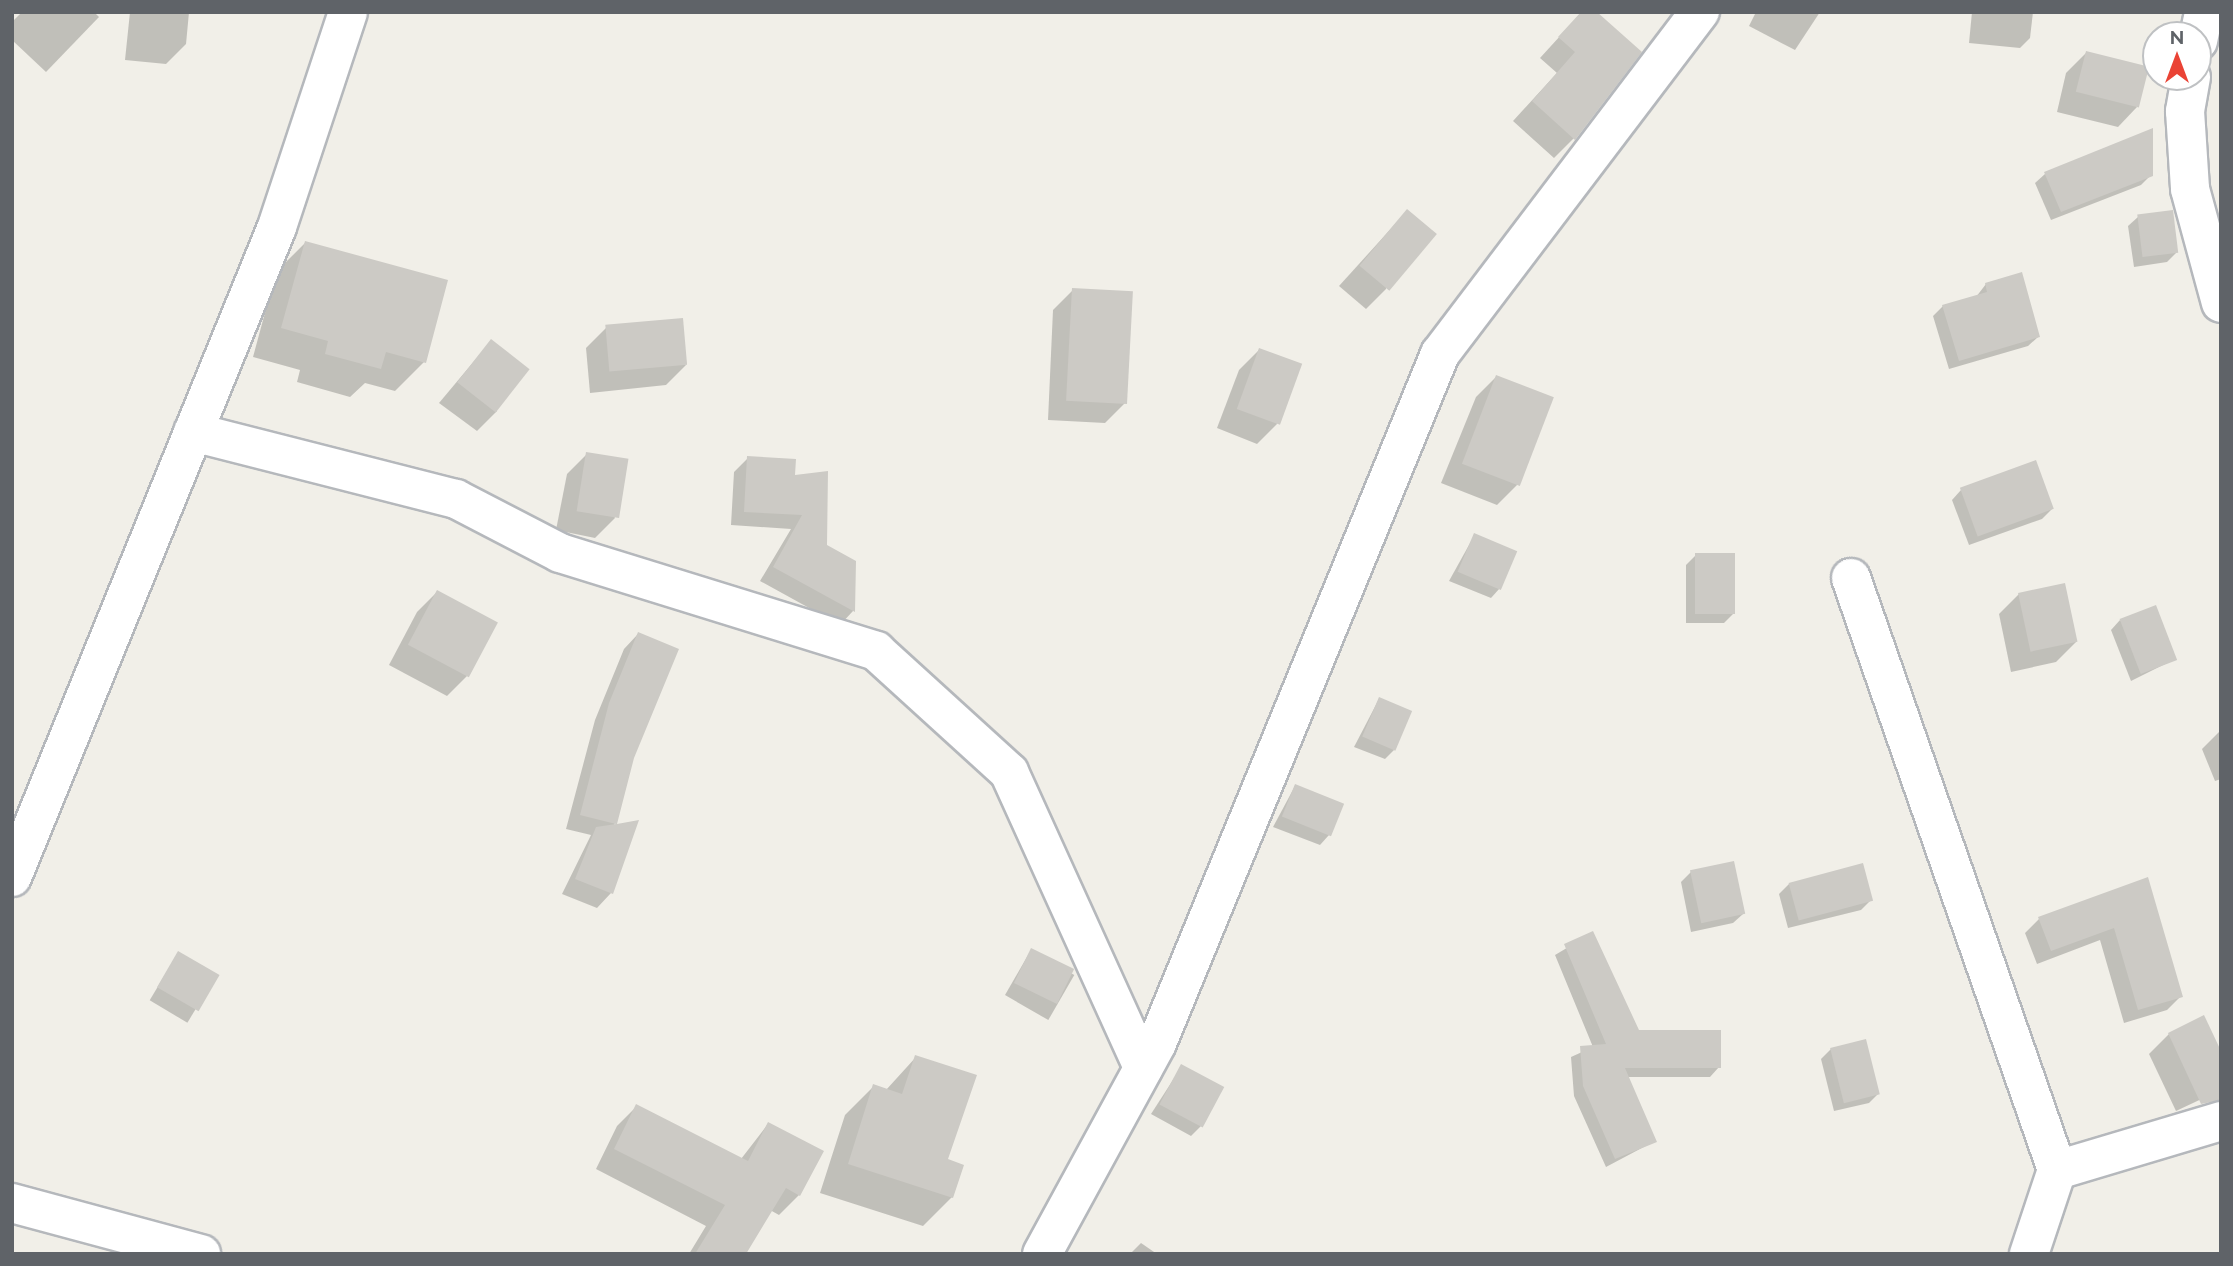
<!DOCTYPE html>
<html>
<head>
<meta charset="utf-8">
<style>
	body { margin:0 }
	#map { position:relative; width:2233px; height:1266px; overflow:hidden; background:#f1efe8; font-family:Raleway,sans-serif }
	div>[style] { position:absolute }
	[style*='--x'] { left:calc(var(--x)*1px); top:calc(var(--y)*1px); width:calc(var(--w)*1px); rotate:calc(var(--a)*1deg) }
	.shadow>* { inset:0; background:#0003; transform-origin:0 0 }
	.building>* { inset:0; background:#cccac5; transform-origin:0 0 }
	.roads { filter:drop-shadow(2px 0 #b5b8bc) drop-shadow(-2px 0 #b5b8bc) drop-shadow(0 2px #b5b8bc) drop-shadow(0 -2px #b5b8bc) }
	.minor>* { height:38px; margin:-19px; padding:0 19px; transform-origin:19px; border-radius:19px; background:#fff }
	span { translate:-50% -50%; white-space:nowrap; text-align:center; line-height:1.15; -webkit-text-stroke:6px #fff; paint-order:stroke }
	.frame { position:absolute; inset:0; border:14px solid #5f6368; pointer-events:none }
	.north { position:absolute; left:2142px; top:21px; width:70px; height:70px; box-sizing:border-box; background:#fff; border:2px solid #bfc1c3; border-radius:50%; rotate:0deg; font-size:19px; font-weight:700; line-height:28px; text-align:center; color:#5f6368 }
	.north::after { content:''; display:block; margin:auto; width:24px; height:32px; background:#ea4335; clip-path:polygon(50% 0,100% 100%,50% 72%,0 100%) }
</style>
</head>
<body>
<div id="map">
	<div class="shadow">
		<div style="clip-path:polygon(22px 12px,94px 12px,99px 17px,46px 72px,12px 40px,12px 22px)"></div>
		<div style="clip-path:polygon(130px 12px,189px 12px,186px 44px,166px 64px,125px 60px)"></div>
		<div style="clip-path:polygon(1582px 12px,1574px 138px,1554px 158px,1513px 121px,1557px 73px,1540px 58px)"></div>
		<div style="clip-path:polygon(1756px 12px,1820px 12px,1795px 50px,1749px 26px)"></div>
		<div style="clip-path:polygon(1972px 12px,2033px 12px,2030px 38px,2020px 48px,1969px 43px)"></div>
		<div style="clip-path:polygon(2086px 53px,2137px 107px,2118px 127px,2057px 112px,2066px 73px)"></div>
		<div style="clip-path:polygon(2045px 174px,2151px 175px,2141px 185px,2051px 220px,2035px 183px)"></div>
		<div style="clip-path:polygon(1407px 211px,1386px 289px,1366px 309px,1339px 286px)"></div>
		<div style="clip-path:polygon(2138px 217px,2176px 253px,2167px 262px,2134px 267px,2128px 226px)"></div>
		<div style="clip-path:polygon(305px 243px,424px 362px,395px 391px,365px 383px,350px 397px,297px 382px,300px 370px,253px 357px,276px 272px)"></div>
		<div style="clip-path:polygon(1986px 284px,2038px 337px,2028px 346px,1949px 369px,1933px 316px,1943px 306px,1976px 297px)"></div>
		<div style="clip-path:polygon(1073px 290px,1125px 403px,1105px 423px,1048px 420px,1053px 310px)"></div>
		<div style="clip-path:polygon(606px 328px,686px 365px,666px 385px,590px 393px,586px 348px)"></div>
		<div style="clip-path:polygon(491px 341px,497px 411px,477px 431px,439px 403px)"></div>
		<div style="clip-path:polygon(1259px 350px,1277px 424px,1257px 444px,1217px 428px,1239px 370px)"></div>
		<div style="clip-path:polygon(1496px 377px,1517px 485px,1497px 505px,1441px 483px,1476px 397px)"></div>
		<div style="clip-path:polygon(12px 446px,13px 446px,12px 501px)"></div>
		<div style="clip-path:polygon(587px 454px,615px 518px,595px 538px,556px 530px,567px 474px)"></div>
		<div style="clip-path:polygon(748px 458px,794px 477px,825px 546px,854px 562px,853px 611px,840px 625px,760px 581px,791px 529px,731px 525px,734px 472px)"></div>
		<div style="clip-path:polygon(1961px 490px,2052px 509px,2042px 519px,1969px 545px,1952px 500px)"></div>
		<div style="clip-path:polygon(1474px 536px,1500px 588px,1491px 598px,1449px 581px)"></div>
		<div style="clip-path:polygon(1696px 555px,1734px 613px,1724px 623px,1686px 623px,1686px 565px)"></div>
		<div style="clip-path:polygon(437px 592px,467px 676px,447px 696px,389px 665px,417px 612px)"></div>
		<div style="clip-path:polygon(2019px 594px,2076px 642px,2056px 662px,2011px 672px,1999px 614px)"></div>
		<div style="clip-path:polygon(2120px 620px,2175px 659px,2131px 681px,2111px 630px)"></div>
		<div style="clip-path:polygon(638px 634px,633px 757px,614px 826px,611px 893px,597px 908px,562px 894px,591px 835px,566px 829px,595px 720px,624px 649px)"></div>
		<div style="clip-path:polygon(1379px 699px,1394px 750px,1385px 759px,1354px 747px)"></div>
		<div style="clip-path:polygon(2221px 730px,2221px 779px,2215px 781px,2202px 749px)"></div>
		<div style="clip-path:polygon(1295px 786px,1329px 835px,1320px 845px,1273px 827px)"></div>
		<div style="clip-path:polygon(1691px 872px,1743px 914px,1733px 923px,1691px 932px,1681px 882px)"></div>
		<div style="clip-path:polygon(2146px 879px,2181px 996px,2167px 1010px,2124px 1023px,2100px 940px,2037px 964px,2025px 933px,2039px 919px)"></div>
		<div style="clip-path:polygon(1789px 884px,1871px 900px,1861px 910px,1788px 928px,1779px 894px)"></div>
		<div style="clip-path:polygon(1592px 933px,1638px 1032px,1719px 1067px,1710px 1077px,1627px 1077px,1655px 1141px,1606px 1167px,1574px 1096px,1571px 1057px,1593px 1047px,1555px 955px)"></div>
		<div style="left:1031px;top:950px;width:50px;height:52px;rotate:30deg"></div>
		<div style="left:178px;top:953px;width:44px;height:55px;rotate:31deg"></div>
		<div style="clip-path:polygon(2169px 1034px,2210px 1095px,2176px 1111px,2149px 1054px)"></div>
		<div style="clip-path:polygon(1831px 1049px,1878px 1094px,1869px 1103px,1834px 1111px,1821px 1059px)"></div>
		<div style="clip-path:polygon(916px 1057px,952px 1197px,923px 1226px,820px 1193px,845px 1115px,874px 1086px,886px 1090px)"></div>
		<div style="clip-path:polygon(1182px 1066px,1201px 1126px,1191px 1136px,1151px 1114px)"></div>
		<div style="clip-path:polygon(637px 1106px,741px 1159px,768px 1124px,799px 1195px,779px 1215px,770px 1210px,744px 1254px,689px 1254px,706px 1226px,596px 1169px,617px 1126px)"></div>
		<div style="clip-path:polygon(1141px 1243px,1157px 1254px,1130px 1254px)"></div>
	</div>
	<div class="building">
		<div style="clip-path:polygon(1581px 12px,1597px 12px,1642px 52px,1575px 140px,1532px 101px,1575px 52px,1558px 37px)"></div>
		<div style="left:2086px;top:51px;width:65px;height:42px;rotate:14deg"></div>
		<div style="clip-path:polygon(2153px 128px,2153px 176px,2061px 212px,2044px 172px)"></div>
		<div style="left:1407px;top:209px;width:39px;height:74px;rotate:40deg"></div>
		<div style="left:2173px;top:210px;width:43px;height:36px;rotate:83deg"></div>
		<div style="clip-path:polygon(305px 241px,448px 280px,426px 363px,386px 352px,381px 369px,325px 354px,328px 341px,281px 328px)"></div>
		<div style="clip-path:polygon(2022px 272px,2040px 337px,1959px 361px,1942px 305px,1987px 292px,1985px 283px)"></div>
		<div style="left:1072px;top:288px;width:61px;height:113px;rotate:3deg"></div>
		<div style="left:683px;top:318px;width:47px;height:78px;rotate:85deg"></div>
		<div style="left:491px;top:339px;width:49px;height:55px;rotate:38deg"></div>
		<div style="left:1259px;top:348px;width:46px;height:65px;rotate:20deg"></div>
		<div style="left:1496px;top:375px;width:62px;height:95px;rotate:21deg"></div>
		<div style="left:586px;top:452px;width:43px;height:60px;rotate:9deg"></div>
		<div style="clip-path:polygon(747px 456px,796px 459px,795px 475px,828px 471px,827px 545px,856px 561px,855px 612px,773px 567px,802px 515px,744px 512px)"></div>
		<div style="left:2036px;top:460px;width:52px;height:81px;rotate:70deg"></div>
		<div style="left:1474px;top:533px;width:47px;height:42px;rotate:23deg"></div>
		<div style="left:1735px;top:553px;width:61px;height:40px;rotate:90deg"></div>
		<div style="left:2065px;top:583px;width:60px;height:48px;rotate:78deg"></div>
		<div style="left:437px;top:590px;width:69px;height:62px;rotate:28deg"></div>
		<div style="left:2156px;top:605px;width:59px;height:39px;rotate:69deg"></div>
		<div style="clip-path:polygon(638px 632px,679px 649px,634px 758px,617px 824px,639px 820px,613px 894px,575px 879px,596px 827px,616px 824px,580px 815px,609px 703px)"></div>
		<div style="left:1379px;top:697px;width:36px;height:43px;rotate:23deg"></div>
		<div style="left:1295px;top:784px;width:53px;height:35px;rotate:22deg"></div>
		<div style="left:1734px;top:861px;width:54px;height:45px;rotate:78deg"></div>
		<div style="left:1863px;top:863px;width:39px;height:77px;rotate:75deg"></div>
		<div style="clip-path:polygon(2148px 877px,2183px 997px,2138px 1010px,2114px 928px,2051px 951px,2038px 917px)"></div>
		<div style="clip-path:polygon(1593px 931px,1639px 1030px,1721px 1030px,1721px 1068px,1625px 1068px,1657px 1142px,1615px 1159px,1583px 1086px,1580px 1046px,1606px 1044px,1564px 944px)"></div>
		<div style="left:1031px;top:948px;width:48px;height:39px;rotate:26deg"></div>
		<div style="left:178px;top:951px;width:48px;height:42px;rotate:30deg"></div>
		<div style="clip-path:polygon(2204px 1015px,2221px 1051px,2221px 1100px,2201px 1104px,2168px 1033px)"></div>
		<div style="left:1866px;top:1039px;width:57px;height:37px;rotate:76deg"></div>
		<div style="clip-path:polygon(915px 1055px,977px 1075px,948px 1159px,964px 1165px,953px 1198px,848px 1164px,873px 1084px,902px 1094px)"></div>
		<div style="left:1181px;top:1064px;width:49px;height:46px;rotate:28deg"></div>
		<div style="clip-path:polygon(636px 1104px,748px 1161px,768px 1122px,824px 1151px,800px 1196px,786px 1188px,746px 1254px,695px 1254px,725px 1205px,614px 1149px)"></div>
	</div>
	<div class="roads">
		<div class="minor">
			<div style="--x:2198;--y:41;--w:30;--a:-78"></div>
			<div style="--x:2191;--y:77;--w:35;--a:100"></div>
			<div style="--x:2185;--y:111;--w:78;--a:86.3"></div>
			<div style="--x:2190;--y:189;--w:118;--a:74.8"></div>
			<div style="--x:193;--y:432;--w:271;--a:14.3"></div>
			<div style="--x:456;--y:499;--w:117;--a:27.4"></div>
			<div style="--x:560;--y:553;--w:331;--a:17.2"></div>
			<div style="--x:876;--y:651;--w:180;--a:42.3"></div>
			<div style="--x:1009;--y:772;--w:325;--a:65.6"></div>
			<div style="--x:1851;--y:578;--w:627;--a:70.81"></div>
			<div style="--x:2057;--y:1170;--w:171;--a:-16.6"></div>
			<div style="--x:12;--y:877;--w:702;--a:-67.82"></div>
			<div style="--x:277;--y:227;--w:226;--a:-71.7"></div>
			<div style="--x:12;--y:1203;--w:196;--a:15.1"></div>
			<div style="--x:1042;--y:1254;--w:240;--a:-61.4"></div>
			<div style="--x:1157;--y:1043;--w:745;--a:-67.67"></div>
			<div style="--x:1440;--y:354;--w:430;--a:-52.8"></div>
			<div style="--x:2029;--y:1254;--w:89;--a:-71.6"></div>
		</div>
	</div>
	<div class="frame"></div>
	<div class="north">N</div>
</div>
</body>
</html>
